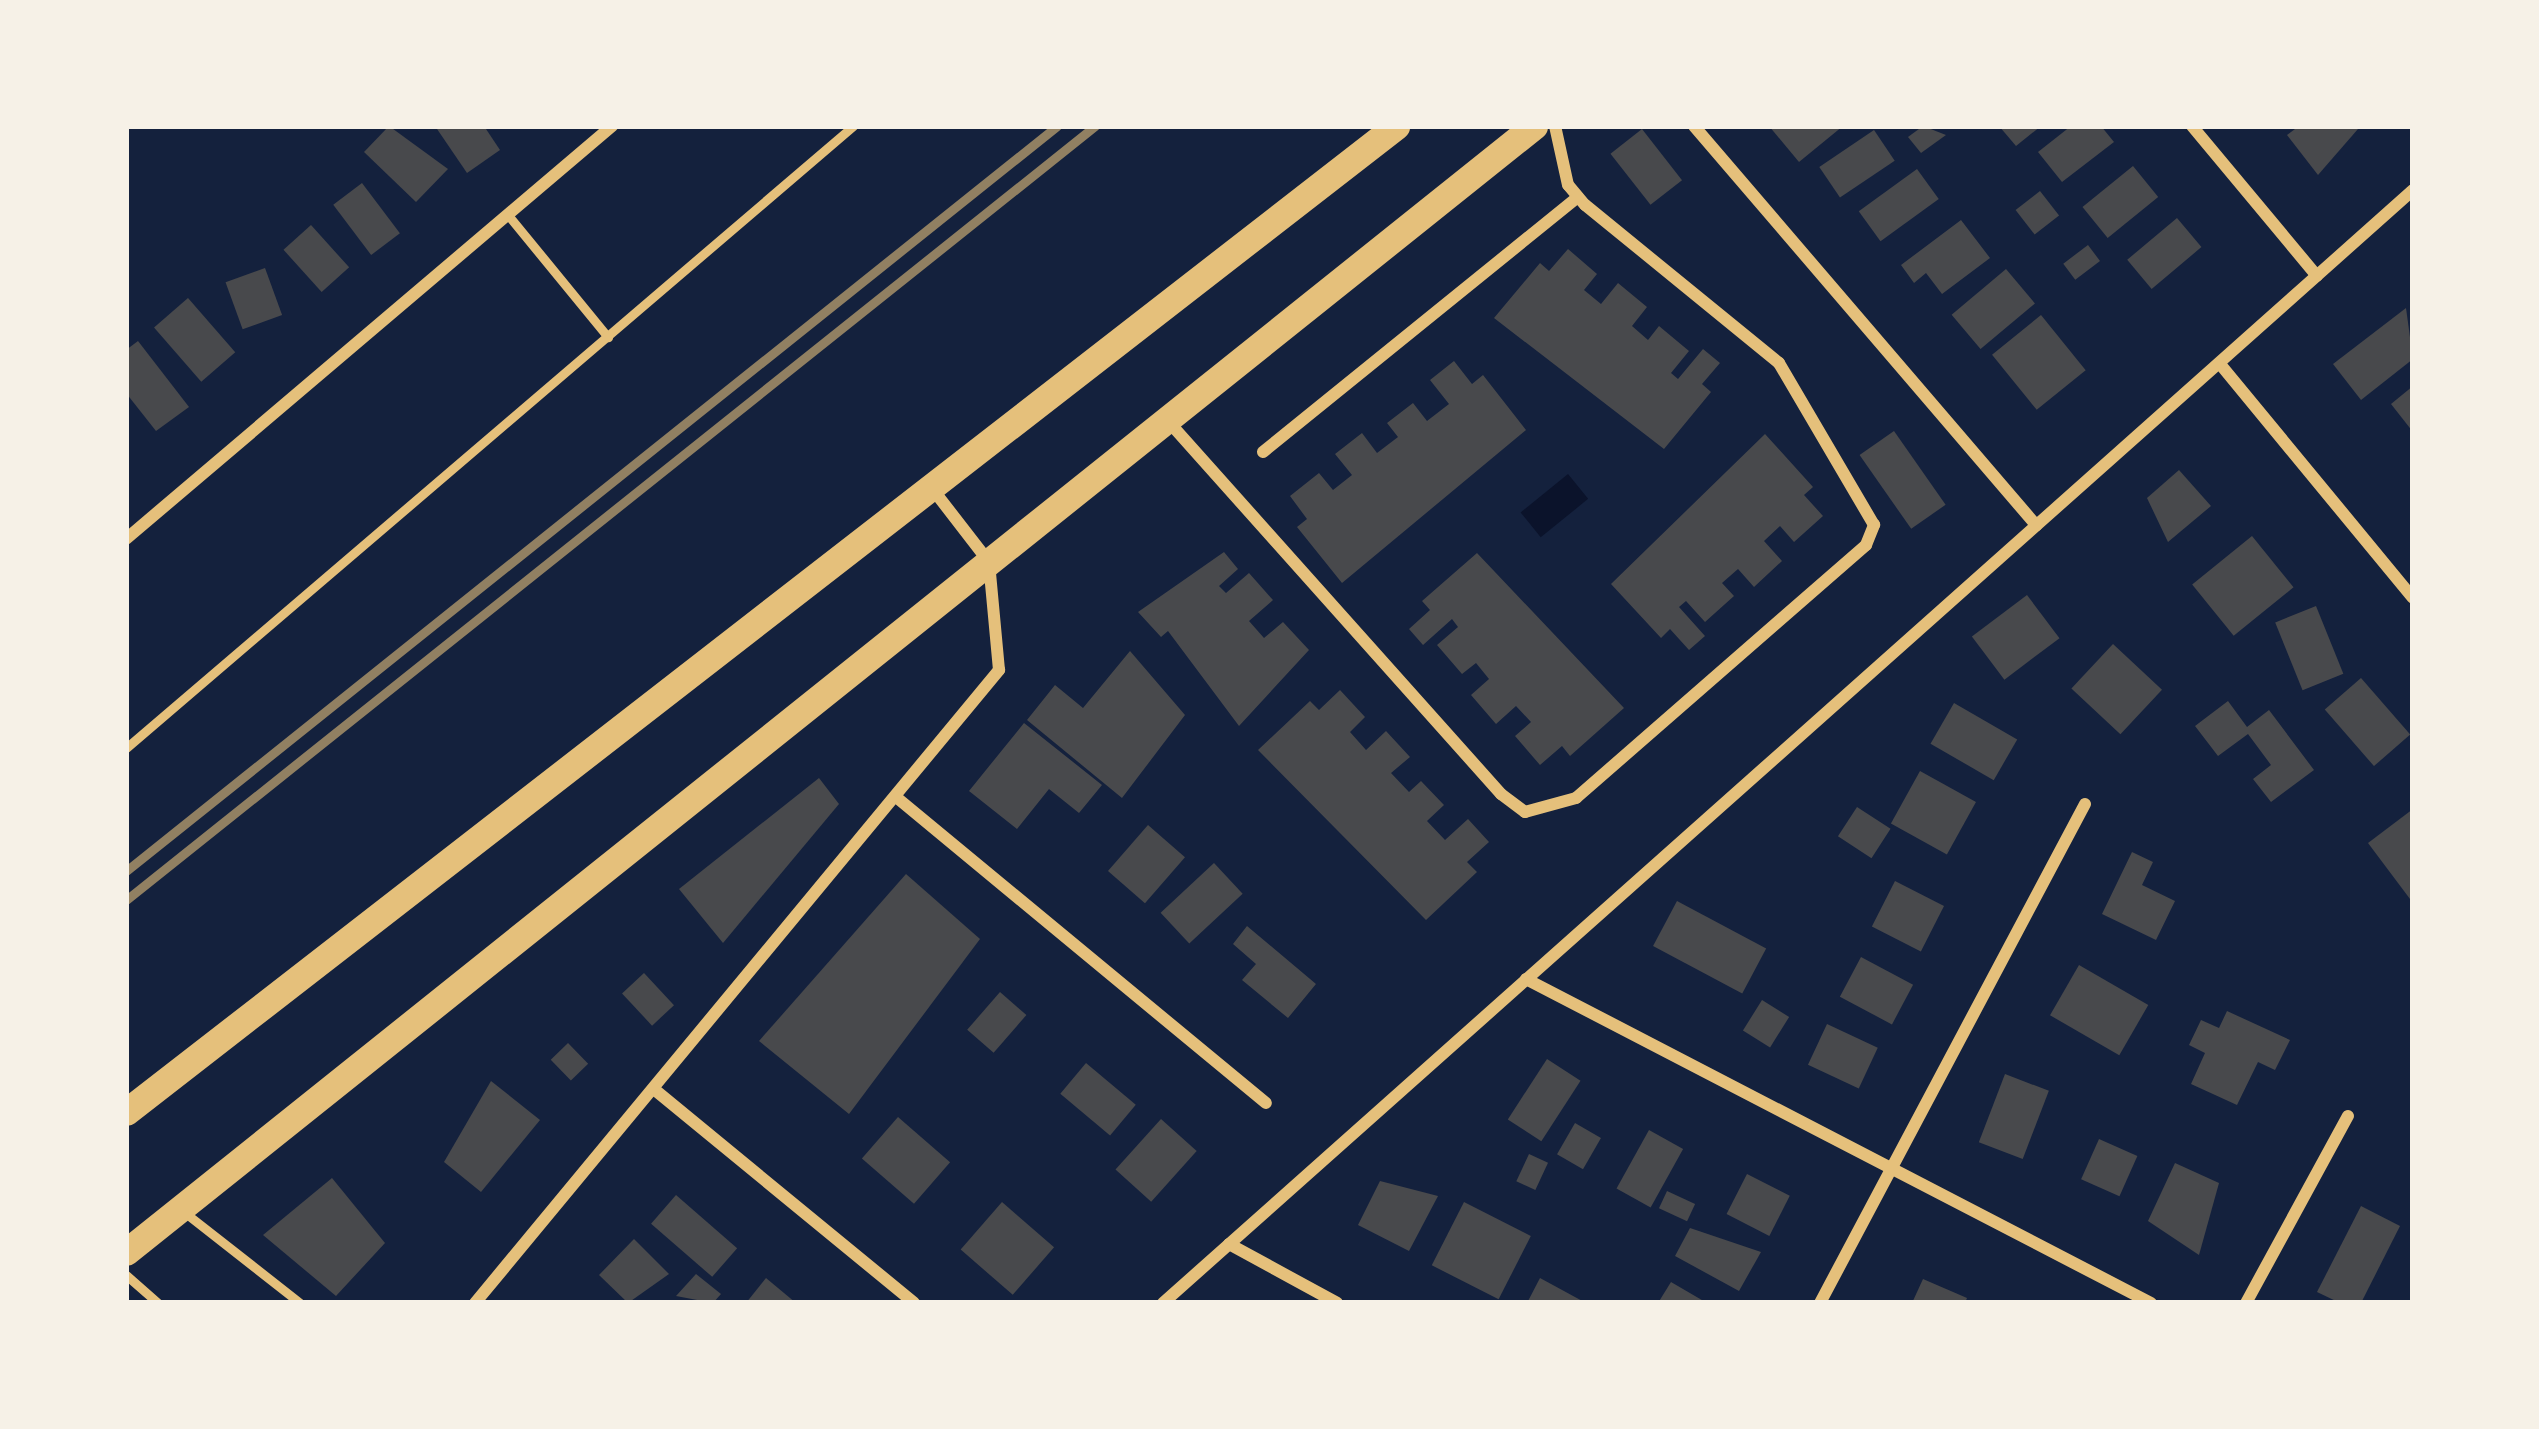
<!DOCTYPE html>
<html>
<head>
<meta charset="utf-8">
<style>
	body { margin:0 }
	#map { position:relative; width:2539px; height:1429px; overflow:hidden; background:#14213d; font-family:"Public Sans",sans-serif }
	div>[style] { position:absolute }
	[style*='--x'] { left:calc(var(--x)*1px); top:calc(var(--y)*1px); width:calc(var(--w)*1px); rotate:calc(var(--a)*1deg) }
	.water>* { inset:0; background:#0b132b; transform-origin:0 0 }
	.building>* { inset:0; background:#48494c; transform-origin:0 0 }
	.service>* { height:9px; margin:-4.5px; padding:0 4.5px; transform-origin:4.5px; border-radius:4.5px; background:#e5c07b }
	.minor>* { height:12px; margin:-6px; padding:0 6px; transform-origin:6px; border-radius:6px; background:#e5c07b }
	.trunk>* { height:27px; margin:-13.5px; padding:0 13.5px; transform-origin:13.5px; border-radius:13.5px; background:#e5c07b }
	.rail>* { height:9px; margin:-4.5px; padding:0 4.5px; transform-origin:4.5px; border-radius:4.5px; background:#918062 }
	span { translate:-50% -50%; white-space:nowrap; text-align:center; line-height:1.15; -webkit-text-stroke:12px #f6f1e7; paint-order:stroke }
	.frame { position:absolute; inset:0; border:129px solid #f6f1e7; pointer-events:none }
</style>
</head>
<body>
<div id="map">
	<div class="water">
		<div style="left:1568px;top:474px;width:32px;height:61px;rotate:51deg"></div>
	</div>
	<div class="building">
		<div style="clip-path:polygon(389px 126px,448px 169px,416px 202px,364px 152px)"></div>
		<div style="clip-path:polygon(435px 126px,484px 126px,500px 150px,467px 173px)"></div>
		<div style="clip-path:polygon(1769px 126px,1843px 126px,1799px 162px)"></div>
		<div style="clip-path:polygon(1923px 126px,1946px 135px,1921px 153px,1908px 137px)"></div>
		<div style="clip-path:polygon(1999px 126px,2041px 126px,2016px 146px)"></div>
		<div style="clip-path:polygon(2071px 126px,2101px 126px,2114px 142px,2062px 182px,2038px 152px)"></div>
		<div style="clip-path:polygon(2299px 126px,2356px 126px,2358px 129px,2318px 175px,2287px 135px)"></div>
		<div style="left:1642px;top:129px;width:65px;height:40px;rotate:52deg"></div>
		<div style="left:1874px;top:130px;width:37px;height:66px;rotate:56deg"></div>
		<div style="left:2133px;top:166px;width:40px;height:65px;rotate:51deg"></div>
		<div style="left:1917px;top:169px;width:37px;height:72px;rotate:54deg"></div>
		<div style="left:362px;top:183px;width:63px;height:36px;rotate:53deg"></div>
		<div style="left:2040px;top:191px;width:31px;height:31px;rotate:52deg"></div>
		<div style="left:2177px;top:218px;width:38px;height:65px;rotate:50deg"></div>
		<div style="clip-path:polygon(1961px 220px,1990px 258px,1942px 294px,1926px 273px,1914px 283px,1901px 265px)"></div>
		<div style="left:311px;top:225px;width:57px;height:37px;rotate:48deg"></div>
		<div style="left:2088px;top:245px;width:20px;height:31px;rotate:53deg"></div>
		<div style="clip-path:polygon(1568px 249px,1597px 274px,1584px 290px,1601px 304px,1618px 283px,1647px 307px,1632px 326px,1648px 340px,1659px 326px,1689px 351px,1671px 373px,1678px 379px,1703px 349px,1720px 363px,1702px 384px,1711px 392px,1664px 449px,1494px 318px,1540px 263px,1549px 271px)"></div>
		<div style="left:265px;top:268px;width:50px;height:42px;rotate:70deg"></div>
		<div style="left:2006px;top:269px;width:45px;height:71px;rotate:50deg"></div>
		<div style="left:188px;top:298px;width:72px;height:45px;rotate:49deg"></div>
		<div style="clip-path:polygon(2406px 308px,2413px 359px,2361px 400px,2333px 364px)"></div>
		<div style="left:2041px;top:315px;width:71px;height:63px;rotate:51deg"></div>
		<div style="clip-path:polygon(138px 341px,189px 407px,156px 431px,126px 393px,126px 350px)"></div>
		<div style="clip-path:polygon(1454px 361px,1472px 384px,1483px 375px,1526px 430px,1342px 583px,1297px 527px,1307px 519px,1290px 496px,1319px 473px,1333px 490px,1352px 475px,1335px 454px,1362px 433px,1377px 453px,1398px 437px,1387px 423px,1413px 403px,1427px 421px,1449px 404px,1430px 380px)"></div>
		<div style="clip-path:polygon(2413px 386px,2413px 432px,2391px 404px)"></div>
		<div style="left:1894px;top:431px;width:90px;height:42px;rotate:55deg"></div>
		<div style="clip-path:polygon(1765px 434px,1813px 487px,1804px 495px,1823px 516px,1794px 542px,1780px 526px,1764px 541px,1782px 561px,1754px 587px,1738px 569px,1722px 583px,1734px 596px,1705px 622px,1686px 601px,1679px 607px,1705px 636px,1689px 650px,1670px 629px,1661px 638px,1611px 584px)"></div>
		<div style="clip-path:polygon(2179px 470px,2211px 506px,2168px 542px,2147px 498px)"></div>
		<div style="left:2252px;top:536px;width:66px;height:77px;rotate:51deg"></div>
		<div style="clip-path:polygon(1224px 552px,1238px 569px,1219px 586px,1226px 593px,1249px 573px,1273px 600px,1249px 621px,1264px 638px,1283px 622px,1309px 650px,1239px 726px,1168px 631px,1161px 637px,1138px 612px)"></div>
		<div style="clip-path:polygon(1477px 553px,1624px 708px,1570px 756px,1562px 746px,1540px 765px,1515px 736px,1531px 722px,1516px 706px,1496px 724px,1471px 695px,1489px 679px,1476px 663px,1462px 674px,1437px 645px,1458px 627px,1452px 619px,1423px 645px,1409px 629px,1430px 610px,1422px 601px)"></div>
		<div style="left:2027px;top:595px;width:54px;height:69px;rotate:53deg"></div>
		<div style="left:2316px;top:606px;width:73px;height:44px;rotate:68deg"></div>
		<div style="left:2113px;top:644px;width:67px;height:61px;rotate:43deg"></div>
		<div style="clip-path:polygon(1130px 651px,1185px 715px,1122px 798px,1027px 720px,1055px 685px,1083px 708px)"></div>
		<div style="left:2361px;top:678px;width:75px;height:48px;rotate:49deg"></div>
		<div style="clip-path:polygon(1340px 690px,1365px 717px,1350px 732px,1366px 750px,1386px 731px,1410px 757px,1391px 773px,1409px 792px,1421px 781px,1444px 805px,1427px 821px,1445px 840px,1468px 819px,1489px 842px,1467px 862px,1477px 872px,1426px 920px,1258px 750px,1310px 701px,1319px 710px)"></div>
		<div style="clip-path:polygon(2228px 701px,2247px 727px,2269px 710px,2314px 770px,2271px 802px,2253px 779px,2271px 765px,2248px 734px,2218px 756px,2195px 726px)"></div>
		<div style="left:1954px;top:703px;width:73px;height:47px;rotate:30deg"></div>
		<div style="clip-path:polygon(1024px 723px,1102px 785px,1079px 813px,1049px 789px,1017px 829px,969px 791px)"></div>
		<div style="left:1920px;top:771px;width:64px;height:60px;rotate:29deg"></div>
		<div style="clip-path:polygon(819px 778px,839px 804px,723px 943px,679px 889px)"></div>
		<div style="left:1857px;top:807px;width:40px;height:35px;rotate:33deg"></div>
		<div style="clip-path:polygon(2413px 809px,2413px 903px,2368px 843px)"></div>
		<div style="left:1148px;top:825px;width:49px;height:61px;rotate:41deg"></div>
		<div style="clip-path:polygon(2132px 852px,2153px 862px,2142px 885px,2175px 901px,2156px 940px,2102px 914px)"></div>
		<div style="left:1214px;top:863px;width:42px;height:73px;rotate:47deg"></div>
		<div style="clip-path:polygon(906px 874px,980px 939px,849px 1114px,759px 1041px)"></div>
		<div style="left:1895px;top:881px;width:55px;height:51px;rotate:27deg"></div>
		<div style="left:1677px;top:901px;width:101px;height:51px;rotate:28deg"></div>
		<div style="clip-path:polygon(1247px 926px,1316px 984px,1288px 1018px,1242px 980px,1256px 964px,1233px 944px)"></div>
		<div style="left:1861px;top:957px;width:59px;height:45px;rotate:28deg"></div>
		<div style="left:2079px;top:965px;width:80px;height:58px;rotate:30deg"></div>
		<div style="left:644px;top:973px;width:44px;height:30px;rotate:47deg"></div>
		<div style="left:1000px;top:992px;width:35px;height:50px;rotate:41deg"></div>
		<div style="left:1762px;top:1000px;width:32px;height:36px;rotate:32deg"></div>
		<div style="clip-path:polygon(2227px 1011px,2290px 1040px,2275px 1070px,2258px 1062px,2237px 1105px,2191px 1084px,2205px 1053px,2189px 1045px,2201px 1020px,2219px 1028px)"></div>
		<div style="left:1827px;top:1024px;width:56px;height:45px;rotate:25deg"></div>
		<div style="left:568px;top:1043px;width:29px;height:24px;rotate:46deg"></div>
		<div style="left:1547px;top:1059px;width:40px;height:72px;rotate:33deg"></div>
		<div style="left:1086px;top:1063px;width:65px;height:40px;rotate:40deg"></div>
		<div style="left:2005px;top:1074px;width:47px;height:73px;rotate:21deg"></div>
		<div style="clip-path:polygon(491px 1081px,540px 1120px,481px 1192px,444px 1162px)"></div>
		<div style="left:898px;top:1117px;width:69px;height:55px;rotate:41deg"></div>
		<div style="left:1161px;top:1119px;width:48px;height:68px;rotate:42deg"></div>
		<div style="left:1575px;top:1123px;width:30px;height:36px;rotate:30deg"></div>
		<div style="left:1649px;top:1130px;width:39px;height:67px;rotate:29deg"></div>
		<div style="left:2099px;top:1139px;width:42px;height:44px;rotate:24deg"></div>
		<div style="left:1529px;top:1154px;width:21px;height:30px;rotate:25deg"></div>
		<div style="clip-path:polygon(2175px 1163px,2219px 1183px,2199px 1255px,2148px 1221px)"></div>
		<div style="left:1747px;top:1174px;width:48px;height:45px;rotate:27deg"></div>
		<div style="clip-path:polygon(332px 1178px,385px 1243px,336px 1296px,263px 1235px)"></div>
		<div style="clip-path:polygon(1380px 1181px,1438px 1196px,1409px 1251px,1358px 1225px)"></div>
		<div style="left:1667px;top:1191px;width:31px;height:19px;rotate:25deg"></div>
		<div style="left:676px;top:1195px;width:81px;height:38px;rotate:41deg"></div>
		<div style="left:1002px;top:1202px;width:69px;height:63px;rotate:41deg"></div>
		<div style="left:1464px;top:1202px;width:75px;height:71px;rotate:27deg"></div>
		<div style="clip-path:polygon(2361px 1206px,2400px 1226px,2361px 1303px,2340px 1303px,2317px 1292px)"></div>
		<div style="clip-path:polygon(1690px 1228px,1761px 1252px,1739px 1291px,1675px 1256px)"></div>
		<div style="clip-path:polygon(634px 1239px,669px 1274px,628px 1303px,599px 1275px)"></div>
		<div style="clip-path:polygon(696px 1274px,721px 1294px,713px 1303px,676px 1296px)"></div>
		<div style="clip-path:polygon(766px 1278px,796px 1303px,746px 1303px)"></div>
		<div style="clip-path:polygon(1540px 1278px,1586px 1303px,1527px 1303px)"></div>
		<div style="clip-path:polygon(1923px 1279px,1967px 1298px,1965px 1303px,1912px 1303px)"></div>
		<div style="clip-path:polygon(1671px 1282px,1707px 1303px,1658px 1303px)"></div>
	</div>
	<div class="service">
		<div style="--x:508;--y:215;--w:158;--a:50.7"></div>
		<div style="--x:126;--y:748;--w:957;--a:-40.55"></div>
		<div style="--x:184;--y:1212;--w:147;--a:38.1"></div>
		<div style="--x:126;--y:1275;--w:43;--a:41.2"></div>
	</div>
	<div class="minor">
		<div style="--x:1694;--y:126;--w:526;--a:49.4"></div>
		<div style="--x:2192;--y:126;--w:195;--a:50.2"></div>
		<div style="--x:2220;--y:364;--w:303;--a:50.5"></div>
		<div style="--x:1168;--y:421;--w:500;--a:48.24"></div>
		<div style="--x:1501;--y:794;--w:30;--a:37"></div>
		<div style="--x:1525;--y:812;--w:53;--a:-15.4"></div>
		<div style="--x:1576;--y:798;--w:385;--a:-41.1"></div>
		<div style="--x:1866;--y:545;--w:22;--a:-68"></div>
		<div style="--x:1874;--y:525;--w:188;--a:-120.4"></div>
		<div style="--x:1779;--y:363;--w:250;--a:-140.8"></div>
		<div style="--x:1585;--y:205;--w:26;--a:-130"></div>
		<div style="--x:1568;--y:185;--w:60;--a:-102.4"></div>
		<div style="--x:1263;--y:452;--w:405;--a:-39"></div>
		<div style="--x:126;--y:539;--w:638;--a:-40.36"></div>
		<div style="--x:896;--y:797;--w:480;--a:39.6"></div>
		<div style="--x:1526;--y:979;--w:704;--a:27.4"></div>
		<div style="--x:655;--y:1090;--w:335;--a:39.4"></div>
		<div style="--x:1229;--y:1244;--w:123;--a:28.6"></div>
		<div style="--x:475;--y:1303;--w:822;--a:-50.38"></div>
		<div style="--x:999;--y:670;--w:108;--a:-95.3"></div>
		<div style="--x:989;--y:562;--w:95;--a:-127.7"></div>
		<div style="--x:1163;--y:1303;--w:1674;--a:-41.68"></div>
		<div style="--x:1820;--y:1303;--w:565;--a:-62.03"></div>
		<div style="--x:2246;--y:1303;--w:213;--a:-61.4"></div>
	</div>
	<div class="trunk">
		<div style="--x:126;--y:1112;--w:1608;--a:-37.82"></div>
		<div style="--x:126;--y:1252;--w:1803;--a:-38.65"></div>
	</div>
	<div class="rail">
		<div style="--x:126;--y:871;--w:1192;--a:-38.67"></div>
		<div style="--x:126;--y:900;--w:1240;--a:-38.62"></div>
	</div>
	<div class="frame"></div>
</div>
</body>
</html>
